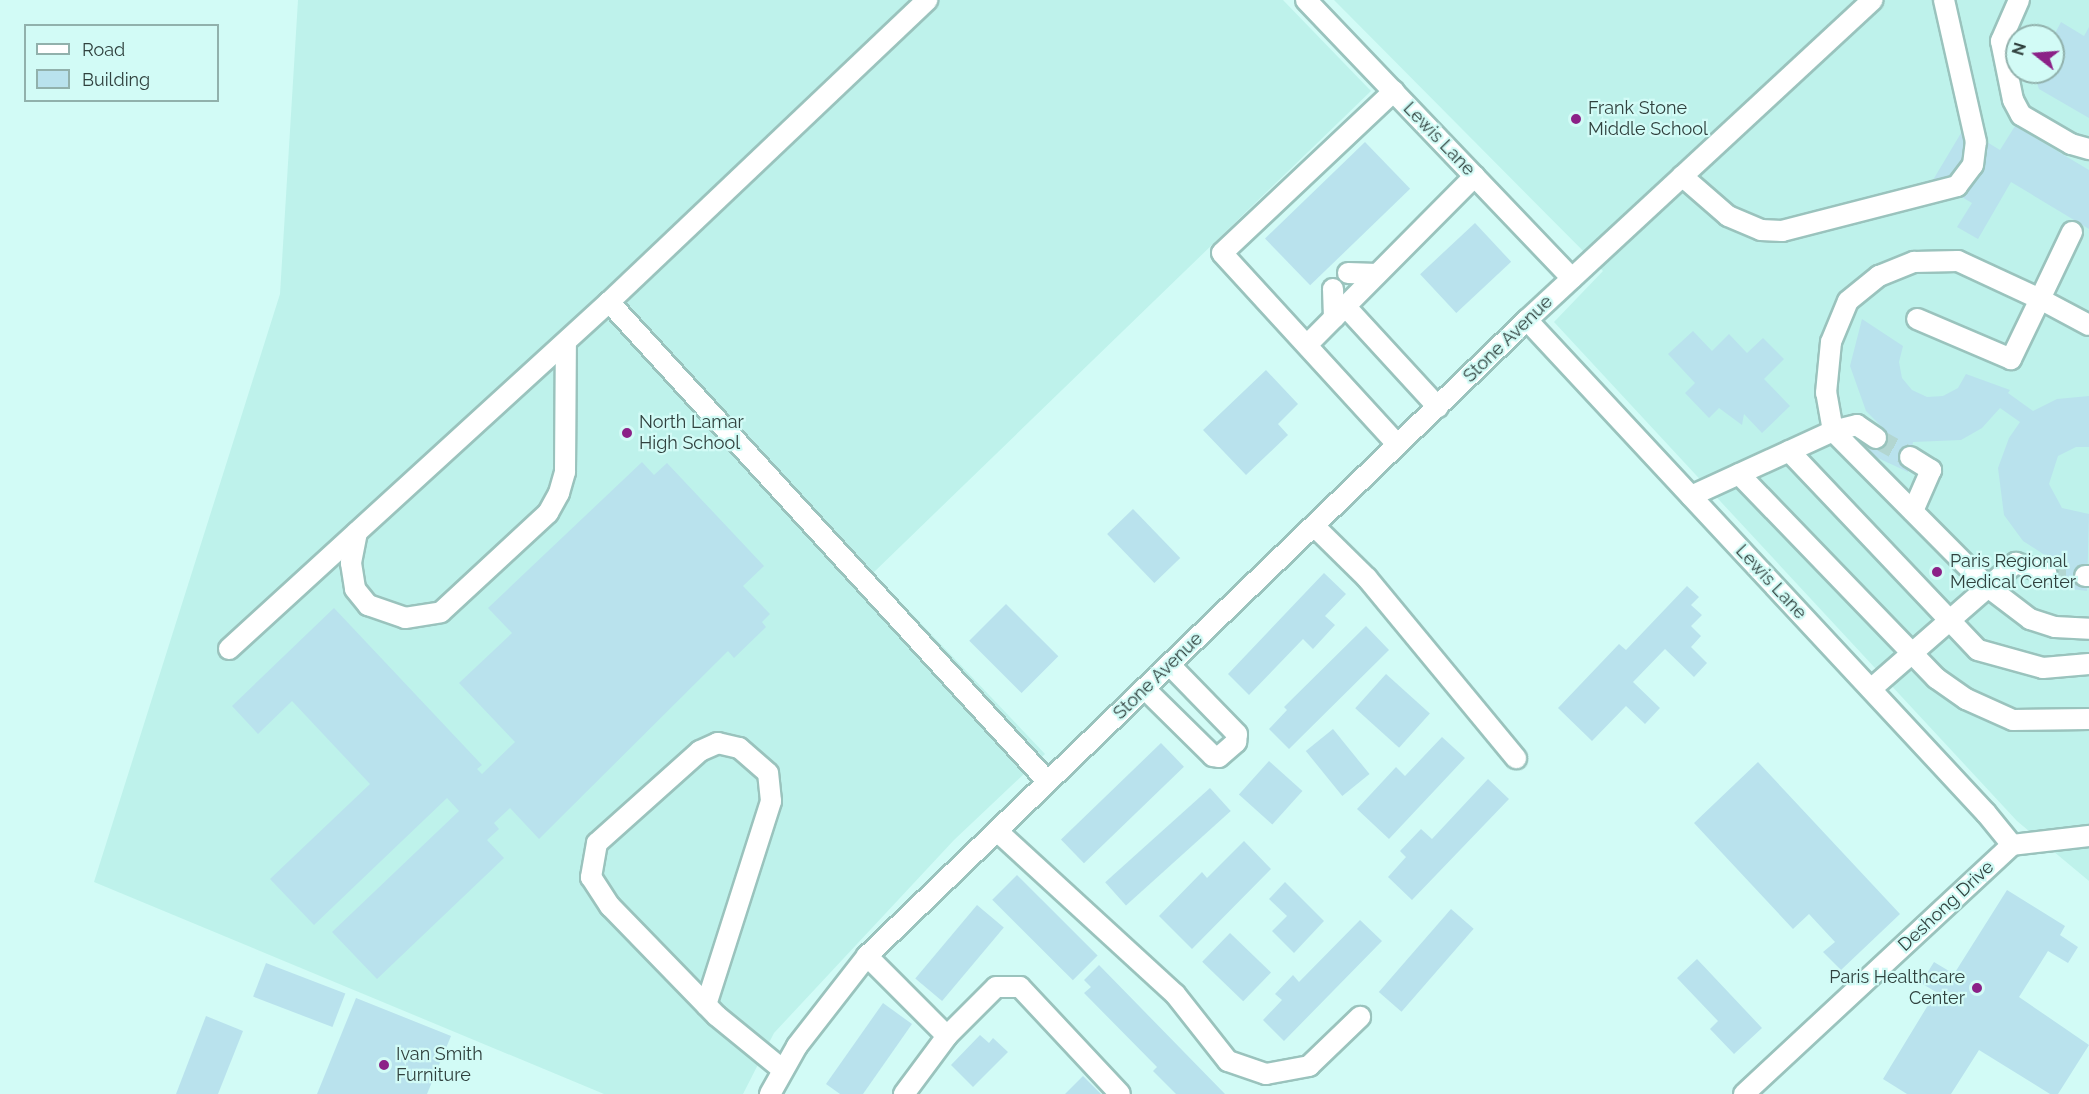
<!DOCTYPE html>
<html>
<head>
<meta charset="utf-8">
<style>
	body { margin:0 }
	#map { position:relative; width:2089px; height:1094px; overflow:hidden; background:#d2fbf6; font-family:Raleway,sans-serif }
	div>[style] { position:absolute }
	[style*='--x'] { left:calc(var(--x)*1px); top:calc(var(--y)*1px); width:calc(var(--w)*1px); rotate:calc(var(--a)*1deg) }
	.built>* { inset:0; background:#bef2eb }
	.building>* { inset:0; background:#b9e2ed; transform-origin:0 0 }
	.minor-tunnel>* { height:20px; margin-top:-10px; transform-origin:0; background:repeating-linear-gradient(90deg,#b2d6d1 0 20px,transparent 0 30px) }
	.roads { filter:drop-shadow(2px 0 #9ac3bd) drop-shadow(-2px 0 #9ac3bd) drop-shadow(0 2px #9ac3bd) drop-shadow(0 -2px #9ac3bd) }
	.minor>* { height:20px; margin:-10px; padding:0 10px; transform-origin:10px; border-radius:10px; background:#fff }
	.dots>* { width:16px; height:16px; translate:-50% -50%; box-sizing:border-box; border:3px solid #d2fbf6; border-radius:50% }
	span { translate:-50% -50%; white-space:nowrap; text-align:center; line-height:1.15; -webkit-text-stroke:4.5px #d2fbf6; paint-order:stroke }
	.poi-label { font-size:18px; color:#30413e }
	.left { translate:0 -50%; text-align:left }
	.right { translate:-100% -50%; text-align:right }
	.street-label { font-size:18px; color:#30413e }
	.legend { position:absolute; left:24px; top:24px; width:195px; height:78px; box-sizing:border-box; background:#d2fbf6; border:2px solid #91b1ac; margin:0; padding:8px 10px; list-style:none; font-size:18px; color:#30413e }
	.legend li { display:flex; align-items:center; gap:12px; height:30px }
	.legend b { width:30px; border:2px solid #91b1ac }
	.north { position:absolute; left:2005px; top:24px; width:60px; height:60px; box-sizing:border-box; background:#d2fbf6; border:2px solid #91b1ac; border-radius:50%; rotate:287deg; font-size:16px; font-weight:700; line-height:24px; text-align:center; color:#30413e }
	.north::after { content:''; display:block; margin:auto; width:21px; height:27px; background:#8b2187; clip-path:polygon(50% 0,100% 100%,50% 72%,0 100%) }
</style>
</head>
<body>
<div id="map">
	<div class="built">
		<div style="clip-path:polygon(298px 0,1283px 0,1371px 91px,873px 573px,1045px 754px,954px 840px,774px 1033px,743px 1094px,604px 1094px,94px 882px,280px 294px)"></div>
		<div style="clip-path:polygon(evenodd,1334px 0,2089px 0,2089px 881px,2017px 821px,1554px 322px,1603px 271px,1334px 0,2017px 36px,2053px 36px,2053px 72px,2017px 72px,2017px 36px)"></div>
	</div>
	<div class="building">
		<div style="clip-path:polygon(2061px 22px,2084px 36px,2089px 27px,2089px 118px,2039px 89px,2033px 72px,2053px 72px,2053px 37px)"></div>
		<div style="clip-path:polygon(2015px 126px,2089px 170px,2089px 229px,2011px 182px,1978px 239px,1957px 227px,1972px 203px,1933px 180px,1964px 128px,2000px 150px)"></div>
		<div style="left:1365px;top:142px;width:65px;height:139px;rotate:46deg"></div>
		<div style="left:1475px;top:223px;width:53px;height:75px;rotate:47deg"></div>
		<div style="clip-path:polygon(1862px 319px,1903px 346px,1899px 362px,1902px 378px,1912px 390px,1927px 397px,1943px 396px,1958px 388px,1966px 374px,2010px 390px,2008px 393px,2033px 411px,2057px 399px,2089px 396px,2089px 447px,2076px 447px,2058px 456px,2049px 484px,2062px 508px,2089px 514px,2087px 591px,2042px 585px,2051px 559px,2023px 541px,2004px 515px,1998px 468px,2009px 438px,2020px 422px,2000px 408px,1982px 428px,1961px 440px,1913px 442px,1908px 472px,1865px 452px,1883px 428px,1866px 411px,1850px 366px)"></div>
		<div style="clip-path:polygon(1693px 331px,1712px 351px,1729px 334px,1747px 353px,1763px 338px,1784px 359px,1764px 379px,1790px 406px,1762px 433px,1744px 414px,1742px 425px,1719px 408px,1709px 418px,1685px 393px,1695px 383px,1668px 354px)"></div>
		<div style="clip-path:polygon(1266px 370px,1298px 404px,1278px 424px,1288px 435px,1246px 475px,1203px 430px)"></div>
		<div style="clip-path:polygon(642px 462px,654px 475px,667px 463px,764px 566px,743px 586px,770px 614px,762px 622px,766px 627px,734px 658px,728px 651px,539px 839px,510px 808px,494px 823px,499px 829px,487px 840px,504px 858px,377px 979px,332px 932px,459px 811px,447px 798px,314px 925px,270px 879px,370px 784px,292px 701px,258px 734px,232px 706px,334px 608px,482px 765px,477px 769px,482px 774px,515px 742px,459px 683px,512px 633px,488px 608px)"></div>
		<div style="left:1133px;top:509px;width:68px;height:36px;rotate:46deg"></div>
		<div style="clip-path:polygon(1324px 573px,1346px 594px,1325px 616px,1335px 625px,1313px 649px,1303px 639px,1249px 695px,1228px 674px)"></div>
		<div style="clip-path:polygon(1687px 586px,1699px 597px,1691px 605px,1702px 615px,1691px 626px,1701px 636px,1691px 647px,1707px 663px,1694px 677px,1665px 649px,1633px 682px,1660px 708px,1645px 724px,1626px 706px,1592px 741px,1558px 708px,1619px 644px,1626px 650px)"></div>
		<div style="left:1006px;top:604px;width:74px;height:52px;rotate:45deg"></div>
		<div style="clip-path:polygon(1366px 626px,1389px 650px,1289px 749px,1269px 729px,1287px 710px,1284px 707px)"></div>
		<div style="left:1386px;top:674px;width:59px;height:46px;rotate:42deg"></div>
		<div style="left:1333px;top:729px;width:58px;height:35px;rotate:51deg"></div>
		<div style="clip-path:polygon(1442px 737px,1465px 758px,1389px 839px,1357px 809px,1396px 767px,1405px 776px)"></div>
		<div style="left:1161px;top:743px;width:33px;height:139px;rotate:46deg"></div>
		<div style="left:1269px;top:761px;width:45px;height:45px;rotate:42deg"></div>
		<div style="clip-path:polygon(1758px 762px,1900px 914px,1841px 970px,1823px 952px,1835px 942px,1809px 914px,1793px 929px,1694px 823px)"></div>
		<div style="clip-path:polygon(1488px 779px,1509px 799px,1412px 900px,1388px 877px,1406px 857px,1400px 851px,1421px 829px,1432px 839px)"></div>
		<div style="left:1210px;top:788px;width:31px;height:141px;rotate:48deg"></div>
		<div style="clip-path:polygon(1244px 841px,1271px 869px,1192px 949px,1159px 916px,1202px 872px,1207px 878px)"></div>
		<div style="left:1017px;top:875px;width:114px;height:35px;rotate:45deg"></div>
		<div style="clip-path:polygon(1285px 882px,1324px 921px,1294px 953px,1272px 931px,1287px 916px,1269px 899px)"></div>
		<div style="clip-path:polygon(2007px 890px,2065px 926px,2060px 935px,2078px 947px,2068px 963px,2048px 951px,2019px 997px,2089px 1045px,2058px 1094px,2050px 1094px,1979px 1050px,1951px 1094px,1907px 1094px,1883px 1079px,1936px 992px,1921px 983px,1934px 962px,1954px 974px)"></div>
		<div style="left:977px;top:905px;width:35px;height:96px;rotate:40deg"></div>
		<div style="left:1451px;top:909px;width:30px;height:110px;rotate:41deg"></div>
		<div style="clip-path:polygon(1360px 920px,1382px 941px,1284px 1041px,1263px 1020px,1282px 1000px,1275px 994px,1293px 975px,1299px 982px)"></div>
		<div style="left:1230px;top:933px;width:57px;height:40px;rotate:44deg"></div>
		<div style="clip-path:polygon(1697px 959px,1762px 1028px,1734px 1054px,1710px 1029px,1718px 1021px,1677px 978px)"></div>
		<div style="left:266px;top:963px;width:85px;height:36px;rotate:21deg"></div>
		<div style="clip-path:polygon(1099px 965px,1225px 1094px,1176px 1094px,1153px 1071px,1157px 1067px,1084px 993px,1091px 987px,1084px 980px)"></div>
		<div style="clip-path:polygon(356px 998px,451px 1036px,427px 1094px,317px 1094px)"></div>
		<div style="clip-path:polygon(883px 1003px,912px 1024px,863px 1094px,840px 1094px,826px 1084px)"></div>
		<div style="clip-path:polygon(206px 1016px,243px 1031px,218px 1094px,176px 1094px)"></div>
		<div style="clip-path:polygon(980px 1035px,989px 1043px,993px 1038px,1008px 1052px,973px 1087px,951px 1065px)"></div>
		<div style="clip-path:polygon(1083px 1076px,1101px 1094px,1065px 1094px)"></div>
	</div>
	<div class="minor-tunnel">
		<div style="--x:1876;--y:438;--w:39;--a:29"></div>
		<div style="--x:2046;--y:573;--w:39;--a:4"></div>
	</div>
	<div class="roads">
		<div class="minor">
			<div style="--x:1306;--y:0;--w:385;--a:46.3"></div>
			<div style="--x:2019;--y:0;--w:45;--a:113.7"></div>
			<div style="--x:2001;--y:41;--w:60;--a:78.5"></div>
			<div style="--x:2013;--y:100;--w:17;--a:62"></div>
			<div style="--x:2021;--y:115;--w:58;--a:30.1"></div>
			<div style="--x:2071;--y:144;--w:19;--a:16"></div>
			<div style="--x:1394;--y:91;--w:236;--a:136.7"></div>
			<div style="--x:1222;--y:253;--w:260;--a:47.5"></div>
			<div style="--x:1682;--y:176;--w:61;--a:41"></div>
			<div style="--x:1728;--y:216;--w:36;--a:23"></div>
			<div style="--x:1761;--y:230;--w:21;--a:3"></div>
			<div style="--x:1782;--y:231;--w:181;--a:-14.4"></div>
			<div style="--x:1957;--y:186;--w:26;--a:-53"></div>
			<div style="--x:1973;--y:165;--w:23;--a:-83"></div>
			<div style="--x:1976;--y:142;--w:146;--a:-102.7"></div>
			<div style="--x:2072;--y:232;--w:74;--a:115.5"></div>
			<div style="--x:2040;--y:299;--w:55;--a:28"></div>
			<div style="--x:1348;--y:273;--w:29;--a:2"></div>
			<div style="--x:1333;--y:289;--w:29;--a:88"></div>
			<div style="--x:609;--y:302;--w:650;--a:47.55"></div>
			<div style="--x:1346;--y:307;--w:136;--a:47.4"></div>
			<div style="--x:1527;--y:320;--w:674;--a:47.05"></div>
			<div style="--x:1986;--y:813;--w:41;--a:50.9"></div>
			<div style="--x:1307;--y:345;--w:238;--a:-45.2"></div>
			<div style="--x:1876;--y:438;--w:23;--a:-146"></div>
			<div style="--x:1857;--y:425;--w:25;--a:166"></div>
			<div style="--x:1833;--y:431;--w:39;--a:-100"></div>
			<div style="--x:1826;--y:393;--w:51;--a:-84.4"></div>
			<div style="--x:1831;--y:342;--w:44;--a:-67.5"></div>
			<div style="--x:1848;--y:301;--w:40;--a:-39"></div>
			<div style="--x:1879;--y:276;--w:38;--a:-22"></div>
			<div style="--x:1914;--y:262;--w:44;--a:-1.3"></div>
			<div style="--x:1958;--y:261;--w:90;--a:24.9"></div>
			<div style="--x:2040;--y:299;--w:67;--a:115.8"></div>
			<div style="--x:2011;--y:359;--w:102;--a:-156.9"></div>
			<div style="--x:1789;--y:451;--w:274;--a:46.5"></div>
			<div style="--x:1978;--y:650;--w:67;--a:15.5"></div>
			<div style="--x:2043;--y:668;--w:46;--a:-5"></div>
			<div style="--x:1910;--y:457;--w:25;--a:32"></div>
			<div style="--x:1931;--y:470;--w:45;--a:113.7"></div>
			<div style="--x:1739;--y:474;--w:284;--a:46"></div>
			<div style="--x:1936;--y:678;--w:37;--a:35"></div>
			<div style="--x:1966;--y:699;--w:51;--a:24.1"></div>
			<div style="--x:2013;--y:720;--w:76;--a:-0.8"></div>
			<div style="--x:1691;--y:496;--w:156;--a:-24.6"></div>
			<div style="--x:1833;--y:431;--w:220;--a:45.2"></div>
			<div style="--x:1988;--y:587;--w:37;--a:-41"></div>
			<div style="--x:2016;--y:563;--w:32;--a:18"></div>
			<div style="--x:1314;--y:526;--w:74;--a:44.5"></div>
			<div style="--x:1367;--y:578;--w:234;--a:50.4"></div>
			<div style="--x:357;--y:532;--w:32;--a:101"></div>
			<div style="--x:351;--y:563;--w:26;--a:81"></div>
			<div style="--x:355;--y:589;--w:21;--a:51"></div>
			<div style="--x:368;--y:605;--w:39;--a:19"></div>
			<div style="--x:405;--y:618;--w:36;--a:-9"></div>
			<div style="--x:441;--y:612;--w:146;--a:-42.8"></div>
			<div style="--x:548;--y:513;--w:23;--a:-61"></div>
			<div style="--x:559;--y:493;--w:22;--a:-74"></div>
			<div style="--x:565;--y:472;--w:129;--a:-89.6"></div>
			<div style="--x:2085;--y:576;--w:4;--a:0"></div>
			<div style="--x:229;--y:649;--w:515;--a:-42.4"></div>
			<div style="--x:609;--y:302;--w:439;--a:-43.5"></div>
			<div style="--x:1145;--y:689;--w:95;--a:44.6"></div>
			<div style="--x:1213;--y:756;--w:6;--a:9"></div>
			<div style="--x:1219;--y:757;--w:23;--a:-41"></div>
			<div style="--x:1236;--y:742;--w:8;--a:-83"></div>
			<div style="--x:1237;--y:734;--w:96;--a:-134.2"></div>
			<div style="--x:1871;--y:689;--w:155;--a:-41.1"></div>
			<div style="--x:1988;--y:587;--w:53;--a:37.3"></div>
			<div style="--x:2030;--y:619;--w:26;--a:18"></div>
			<div style="--x:2055;--y:627;--w:34;--a:3"></div>
			<div style="--x:997;--y:831;--w:241;--a:42.5"></div>
			<div style="--x:1175;--y:994;--w:85;--a:51.7"></div>
			<div style="--x:1228;--y:1061;--w:40;--a:18.9"></div>
			<div style="--x:1266;--y:1074;--w:44;--a:-10.5"></div>
			<div style="--x:1309;--y:1066;--w:71;--a:-43.9"></div>
			<div style="--x:867;--y:956;--w:113;--a:45"></div>
			<div style="--x:706;--y:1005;--w:214;--a:-72.3"></div>
			<div style="--x:771;--y:801;--w:28;--a:-96"></div>
			<div style="--x:768;--y:773;--w:38;--a:-139"></div>
			<div style="--x:739;--y:748;--w:22;--a:-167"></div>
			<div style="--x:718;--y:743;--w:20;--a:156"></div>
			<div style="--x:700;--y:751;--w:138;--a:138.2"></div>
			<div style="--x:597;--y:843;--w:35;--a:100"></div>
			<div style="--x:591;--y:877;--w:35;--a:57"></div>
			<div style="--x:610;--y:906;--w:153;--a:45.8"></div>
			<div style="--x:717;--y:1016;--w:85;--a:39.3"></div>
			<div style="--x:770;--y:1094;--w:55;--a:-60.6"></div>
			<div style="--x:797;--y:1046;--w:114;--a:-52.1"></div>
			<div style="--x:867;--y:956;--w:917;--a:-43.94"></div>
			<div style="--x:1527;--y:320;--w:471;--a:-42.8"></div>
			<div style="--x:904;--y:1094;--w:72;--a:-53.4"></div>
			<div style="--x:947;--y:1036;--w:69;--a:-45"></div>
			<div style="--x:996;--y:987;--w:24;--a:0"></div>
			<div style="--x:1020;--y:987;--w:146;--a:46.9"></div>
			<div style="--x:1744;--y:1094;--w:366;--a:-42.9"></div>
			<div style="--x:2012;--y:845;--w:78;--a:-6.7"></div>
		</div>
	</div>
	<div class="dots">
		<div style="left:1576px;top:119px;background:#8b2187"></div>
		<div style="left:627px;top:433px;background:#8b2187"></div>
		<div style="left:1937px;top:572px;background:#8b2187"></div>
		<div style="left:1977px;top:988px;background:#8b2187"></div>
		<div style="left:384px;top:1065px;background:#8b2187"></div>
	</div>
	<div class="poi-label">
		<span class="left" style="left:1588px;top:119px">Frank Stone<br>Middle School</span>
		<span class="left" style="left:639px;top:433px">North Lamar<br>High School</span>
		<span class="left" style="left:1950px;top:572px">Paris Regional<br>Medical Center</span>
		<span class="right" style="left:1965px;top:988px">Paris Healthcare<br>Center</span>
		<span class="left" style="left:396px;top:1065px">Ivan Smith<br>Furniture</span>
	</div>
	<div class="street-label">
		<span style="left:1439px;top:139px;rotate:46deg">Lewis Lane</span>
		<span style="left:1508px;top:339px;rotate:-44deg">Stone Avenue</span>
		<span style="left:1771px;top:582px;rotate:47deg">Lewis Lane</span>
		<span style="left:1158px;top:676px;rotate:-44deg">Stone Avenue</span>
		<span style="left:1946px;top:906px;rotate:-43deg">Deshong Drive</span>
	</div>
	<ul class="legend">
	<li><b style="height:8px;background:#fff"></b>Road</li>
	<li><b style="height:16px;background:#b9e2ed"></b>Building</li>
	</ul>
	<div class="north">N</div>
</div>
</body>
</html>
